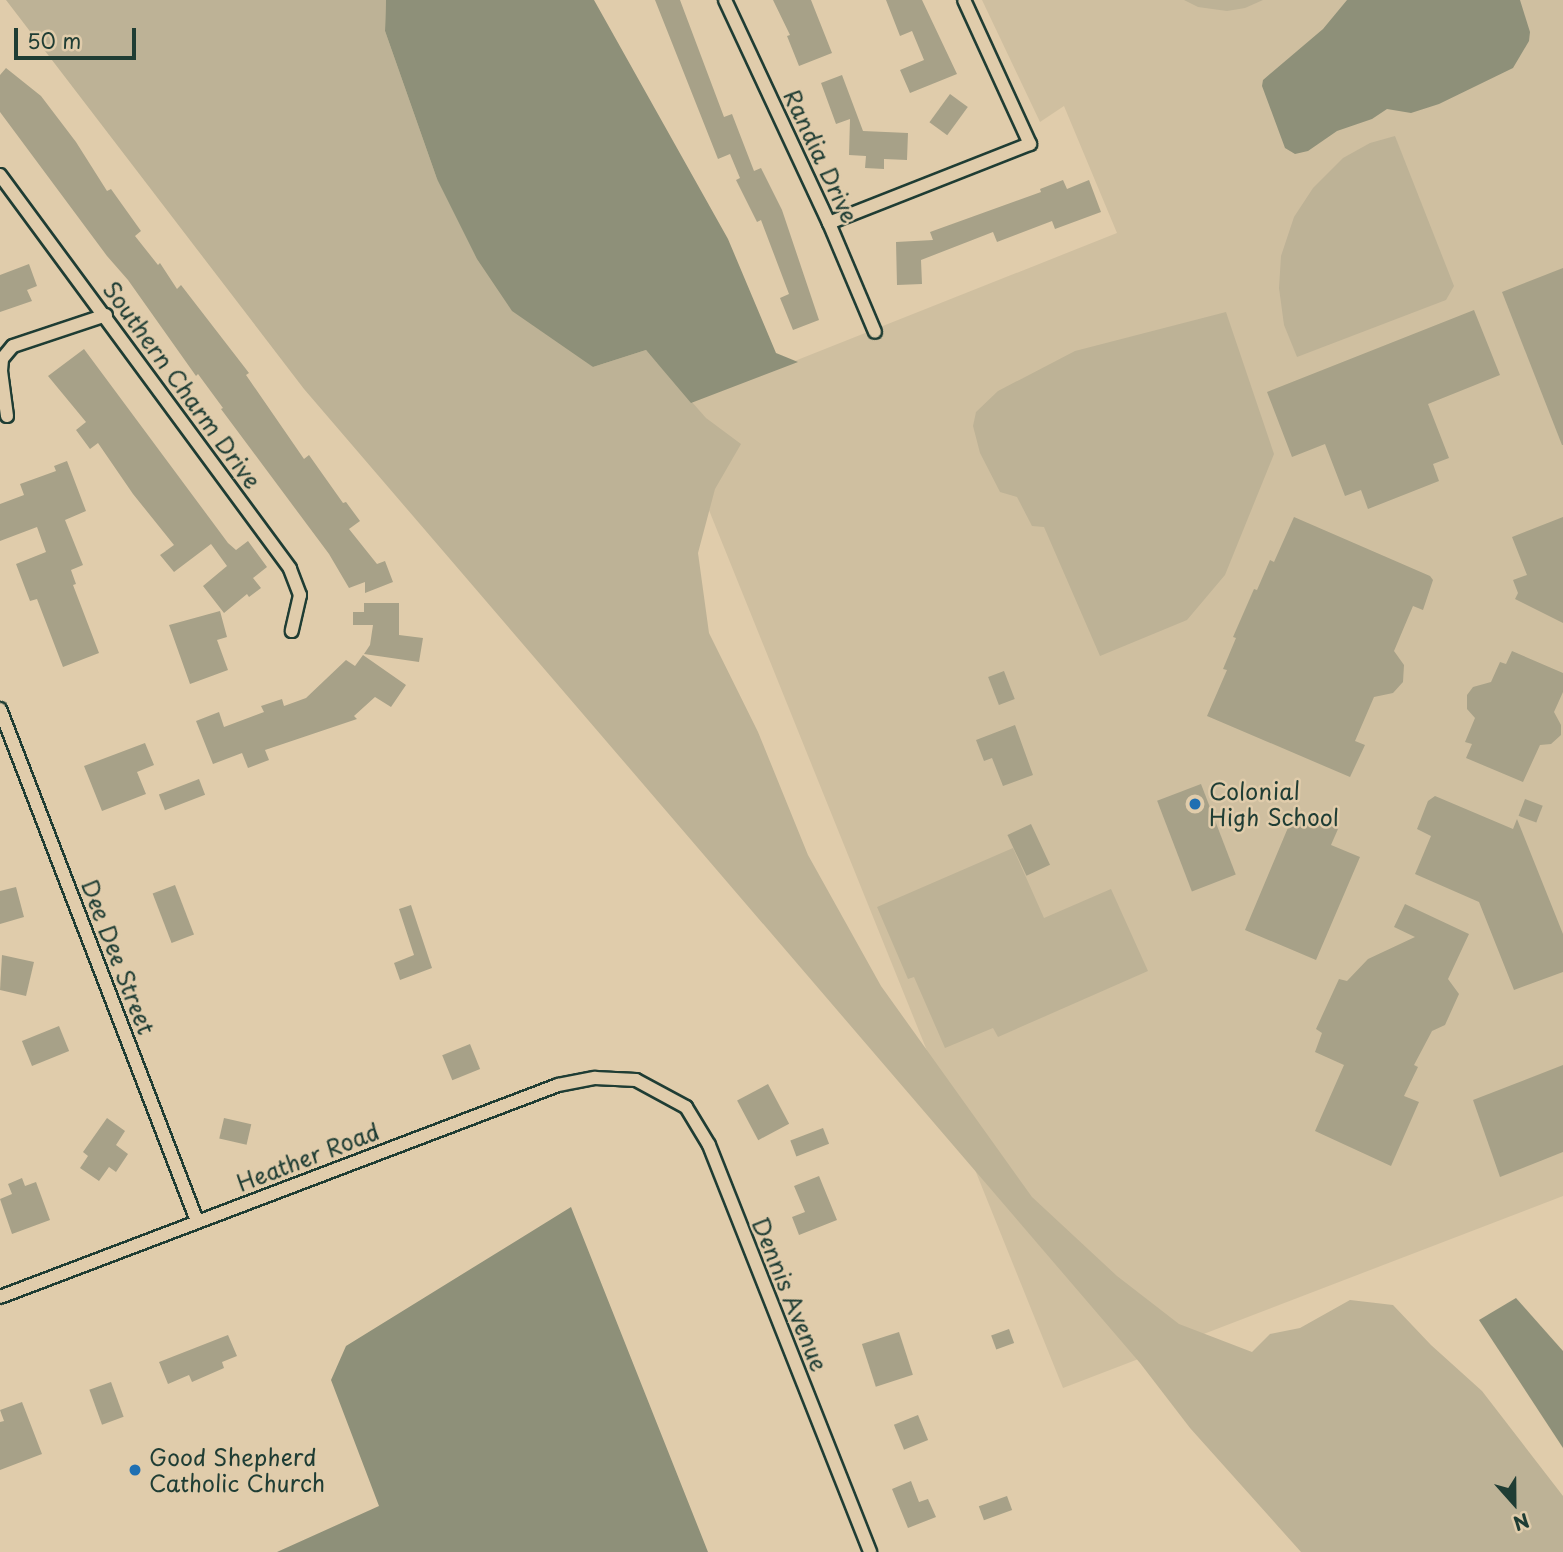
<!DOCTYPE html>
<html>
<head>
<meta charset="utf-8">
<style>
	body { margin:0 }
	#map { position:relative; width:1563px; height:1552px; overflow:hidden; background:#e0ccab; font-family:"Playpen Sans",sans-serif }
	div>[style] { position:absolute }
	[style*='--x'] { left:calc(var(--x)*1px); top:calc(var(--y)*1px); width:calc(var(--w)*1px); rotate:calc(var(--a)*1deg) }
	.built>* { inset:0; background:#cfbfa0 }
	.green>* { inset:0; background:#bdb296 }
	.water>* { inset:0; background:#8e9079 }
	.building>* { inset:0; background:#a7a188; transform-origin:0 0 }
	.roads { filter:drop-shadow(2px 0 #1f3d34) drop-shadow(-2px 0 #1f3d34) drop-shadow(0 2px #1f3d34) drop-shadow(0 -2px #1f3d34) }
	.street>* { height:12px; margin:-6px; padding:0 6px; transform-origin:6px; border-radius:6px; background:#e0ccab }
	.dots>* { width:19px; height:19px; translate:-50% -50%; box-sizing:border-box; border:4px solid #e0ccab; border-radius:50% }
	span { translate:-50% -50%; white-space:nowrap; text-align:center; line-height:1.15; -webkit-text-stroke:5px #e0ccab; paint-order:stroke }
	.street-label { font-size:23px; color:#1f3d34 }
	.poi-label { font-size:23px; color:#1f3d34 }
	.left { translate:0 -50%; text-align:left }
	.north { position:absolute; left:1479px; top:1468px; width:70px; height:70px; -webkit-text-stroke:5px #e0ccab; paint-order:stroke; rotate:159deg; font-size:19px; font-weight:700; line-height:28px; text-align:center; color:#1f3d34 }
	.north::after { content:''; display:block; margin:auto; width:24px; height:32px; background:#1f3d34; clip-path:polygon(50% 0,100% 100%,50% 72%,0 100%) }
	.scale { position:absolute; left:14px; top:28px; width:122px; height:32px; box-sizing:border-box; border:4px solid #1f3d34; border-top:0; padding-left:9px; font-size:21px; line-height:24px; white-space:nowrap; color:#1f3d34; -webkit-text-stroke:5px #e0ccab; paint-order:stroke }
</style>
</head>
<body>
<div id="map">
	<div class="built">
		<div style="clip-path:polygon(982px 0,1563px 0,1563px 1196px,1063px 1388px,669px 411px,1117px 233px,1064px 106px,1040px 122px)"></div>
	</div>
	<div class="green">
		<div style="clip-path:polygon(6px 0,386px 0,385px 31px,437px 179px,593px 367px,646px 350px,706px 418px,741px 444px,715px 489px,698px 553px,709px 633px,758px 732px,808px 855px,881px 986px,1032px 1197px,1117px 1276px,1179px 1324px,1252px 1352px,1270px 1334px,1300px 1328px,1350px 1300px,1393px 1305px,1431px 1345px,1482px 1391px,1563px 1496px,1563px 1552px,1301px 1552px,1190px 1428px,1140px 1363px,304px 389px)"></div>
		<div style="clip-path:polygon(1184px 0,1263px 0,1245px 8px,1227px 11px,1198px 7px)"></div>
		<div style="clip-path:polygon(1395px 136px,1454px 286px,1446px 300px,1297px 357px,1284px 325px,1279px 288px,1281px 256px,1294px 217px,1313px 188px,1343px 158px,1370px 143px)"></div>
		<div style="clip-path:polygon(1226px 312px,1274px 454px,1225px 575px,1187px 620px,1100px 656px,1044px 527px,1032px 526px,1017px 497px,1000px 492px,980px 453px,973px 426px,976px 412px,998px 391px,1075px 351px)"></div>
		<div style="clip-path:polygon(1013px 848px,1044px 918px,1111px 889px,1148px 971px,998px 1037px,993px 1028px,945px 1048px,914px 977px,908px 979px,877px 907px)"></div>
	</div>
	<div class="water">
		<div style="clip-path:polygon(386px 0,594px 0,728px 239px,776px 353px,798px 362px,691px 403px,646px 350px,593px 367px,512px 311px,477px 259px,437px 179px,385px 31px)"></div>
		<div style="clip-path:polygon(1347px 0,1520px 0,1530px 32px,1529px 41px,1513px 68px,1439px 104px,1411px 113px,1387px 109px,1372px 119px,1337px 131px,1308px 151px,1295px 154px,1285px 148px,1262px 86px,1263px 80px,1323px 29px)"></div>
		<div style="clip-path:polygon(571px 1207px,708px 1552px,277px 1552px,379px 1506px,331px 1380px,346px 1346px)"></div>
		<div style="clip-path:polygon(1516px 1298px,1563px 1351px,1563px 1448px,1479px 1320px)"></div>
	</div>
	<div class="building">
		<div style="clip-path:polygon(655px 0,680px 0,724px 117px,732px 114px,754px 171px,761px 168px,782px 210px,819px 320px,793px 330px,780px 298px,789px 294px,761px 220px,757px 222px,736px 180px,740px 178px,730px 154px,718px 159px)"></div>
		<div style="clip-path:polygon(773px 0,811px 0,832px 53px,799px 66px,787px 36px,790px 35px)"></div>
		<div style="clip-path:polygon(886px 0,922px 0,957px 74px,910px 93px,900px 70px,924px 60px,912px 31px,900px 36px)"></div>
		<div style="clip-path:polygon(6px 68px,41px 96px,76px 142px,107px 191px,111px 189px,141px 231px,135px 236px,158px 265px,160px 263px,177px 289px,181px 285px,249px 373px,246px 375px,304px 459px,309px 455px,343px 503px,346px 502px,360px 521px,349px 529px,377px 564px,385px 561px,393px 582px,365px 593px,365px 582px,349px 588px,329px 554px,221px 409px,223px 408px,198px 374px,196px 376px,128px 280px,107px 256px,0 112px,0 75px)"></div>
		<div style="clip-path:polygon(842px 75px,863px 131px,908px 133px,907px 160px,884px 159px,884px 169px,865px 168px,866px 156px,849px 155px,850px 119px,836px 124px,821px 83px)"></div>
		<div style="left:950px;top:94px;width:22px;height:35px;rotate:36deg"></div>
		<div style="clip-path:polygon(1063px 180px,1067px 189px,1089px 180px,1101px 212px,1055px 229px,1052px 221px,997px 242px,993px 232px,921px 260px,922px 284px,897px 285px,896px 242px,933px 240px,930px 232px,1041px 192px,1040px 189px)"></div>
		<div style="clip-path:polygon(29px 264px,37px 286px,27px 290px,32px 301px,0 312px,0 275px)"></div>
		<div style="clip-path:polygon(1563px 268px,1563px 445px,1562px 445px,1502px 292px)"></div>
		<div style="clip-path:polygon(1474px 310px,1500px 375px,1428px 404px,1449px 458px,1433px 464px,1439px 481px,1368px 509px,1361px 490px,1345px 496px,1325px 444px,1292px 457px,1267px 392px)"></div>
		<div style="clip-path:polygon(84px 349px,228px 543px,236px 550px,248px 541px,267px 567px,253px 578px,261px 588px,249px 597px,247px 594px,224px 613px,203px 586px,227px 566px,211px 544px,174px 572px,160px 555px,174px 545px,133px 494px,98px 443px,90px 449px,76px 430px,86px 422px,48px 376px)"></div>
		<div style="clip-path:polygon(67px 461px,86px 511px,65px 520px,83px 565px,71px 570px,76px 584px,73px 585px,99px 653px,63px 667px,37px 599px,30px 601px,16px 564px,46px 552px,37px 527px,0 541px,0 504px,24px 495px,20px 484px,56px 471px,54px 466px)"></div>
		<div style="clip-path:polygon(1294px 517px,1430px 576px,1433px 580px,1423px 610px,1413px 606px,1394px 651px,1404px 665px,1403px 682px,1393px 693px,1374px 697px,1355px 741px,1365px 745px,1350px 777px,1207px 716px,1227px 670px,1223px 669px,1236px 638px,1233px 637px,1254px 589px,1257px 590px,1270px 560px,1274px 562px)"></div>
		<div style="clip-path:polygon(1563px 517px,1563px 623px,1515px 599px,1518px 593px,1513px 580px,1527px 575px,1512px 537px)"></div>
		<div style="clip-path:polygon(364px 603px,399px 603px,399px 635px,423px 638px,419px 662px,364px 654px,370px 645px,373px 625px,353px 625px,353px 612px,364px 612px)"></div>
		<div style="clip-path:polygon(220px 611px,227px 637px,217px 640px,228px 670px,190px 684px,169px 625px)"></div>
		<div style="clip-path:polygon(1512px 651px,1563px 673px,1563px 692px,1554px 712px,1561px 725px,1561px 735px,1551px 744px,1540px 745px,1523px 782px,1466px 758px,1472px 744px,1465px 742px,1475px 718px,1467px 709px,1467px 695px,1473px 687px,1491px 682px,1500px 662px,1506px 664px)"></div>
		<div style="clip-path:polygon(363px 655px,406px 685px,391px 707px,375px 697px,354px 716px,357px 719px,265px 750px,269px 760px,248px 768px,242px 753px,213px 764px,196px 721px,219px 712px,224px 727px,264px 712px,261px 706px,282px 699px,284px 706px,306px 698px,346px 660px,355px 666px)"></div>
		<div style="left:1004px;top:671px;width:30px;height:17px;rotate:69deg"></div>
		<div style="clip-path:polygon(1015px 725px,1033px 775px,1003px 786px,992px 758px,984px 761px,976px 740px)"></div>
		<div style="clip-path:polygon(145px 743px,154px 765px,137px 772px,146px 794px,102px 811px,84px 766px)"></div>
		<div style="left:199px;top:779px;width:17px;height:43px;rotate:69deg"></div>
		<div style="left:1201px;top:784px;width:97px;height:47px;rotate:69deg"></div>
		<div style="clip-path:polygon(1435px 796px,1513px 829px,1517px 819px,1563px 934px,1563px 972px,1514px 990px,1479px 902px,1415px 874px,1431px 836px,1417px 829px,1428px 801px)"></div>
		<div style="left:1525px;top:799px;width:19px;height:18px;rotate:21deg"></div>
		<div style="clip-path:polygon(1295px 811px,1338px 829px,1331px 845px,1360px 857px,1316px 960px,1245px 930px)"></div>
		<div style="left:1031px;top:824px;width:45px;height:26px;rotate:65deg"></div>
		<div style="left:175px;top:885px;width:53px;height:24px;rotate:69deg"></div>
		<div style="clip-path:polygon(16px 887px,24px 917px,0 924px,0 891px)"></div>
		<div style="clip-path:polygon(1405px 904px,1469px 934px,1448px 979px,1459px 994px,1445px 1025px,1432px 1031px,1414px 1065px,1418px 1067px,1404px 1096px,1419px 1102px,1391px 1166px,1315px 1131px,1344px 1065px,1315px 1052px,1322px 1033px,1316px 1029px,1339px 979px,1347px 981px,1368px 959px,1415px 937px,1394px 927px)"></div>
		<div style="clip-path:polygon(411px 905px,432px 968px,400px 980px,394px 963px,414px 955px,399px 909px)"></div>
		<div style="clip-path:polygon(2px 955px,34px 962px,26px 996px,0 990px)"></div>
		<div style="left:59px;top:1026px;width:27px;height:40px;rotate:68deg"></div>
		<div style="left:470px;top:1044px;width:27px;height:30px;rotate:68deg"></div>
		<div style="clip-path:polygon(1563px 1065px,1563px 1152px,1500px 1177px,1473px 1100px)"></div>
		<div style="left:768px;top:1084px;width:45px;height:35px;rotate:62deg"></div>
		<div style="clip-path:polygon(107px 1118px,125px 1131px,116px 1145px,128px 1154px,116px 1172px,109px 1167px,99px 1181px,80px 1168px,88px 1156px,83px 1152px)"></div>
		<div style="left:224px;top:1118px;width:28px;height:21px;rotate:13deg"></div>
		<div style="left:823px;top:1128px;width:17px;height:35px;rotate:69deg"></div>
		<div style="clip-path:polygon(819px 1176px,837px 1220px,799px 1235px,792px 1217px,805px 1212px,794px 1186px)"></div>
		<div style="clip-path:polygon(22px 1178px,25px 1186px,36px 1182px,50px 1220px,12px 1234px,0 1199px,12px 1194px,8px 1184px)"></div>
		<div style="left:1009px;top:1329px;width:15px;height:19px;rotate:70deg"></div>
		<div style="left:899px;top:1332px;width:45px;height:39px;rotate:72deg"></div>
		<div style="clip-path:polygon(228px 1335px,237px 1356px,222px 1362px,224px 1368px,192px 1382px,189px 1375px,168px 1384px,159px 1362px)"></div>
		<div style="left:111px;top:1382px;width:37px;height:23px;rotate:70deg"></div>
		<div style="clip-path:polygon(22px 1402px,42px 1454px,0 1470px,0 1422px,4px 1421px,0 1410px)"></div>
		<div style="left:918px;top:1415px;width:27px;height:26px;rotate:68deg"></div>
		<div style="clip-path:polygon(911px 1481px,919px 1502px,928px 1499px,936px 1517px,908px 1528px,892px 1489px)"></div>
		<div style="left:1007px;top:1496px;width:15px;height:30px;rotate:70deg"></div>
	</div>
	<div class="roads">
		<div class="street">
			<div style="--x:725;--y:0;--w:246;--a:65"></div>
			<div style="--x:829;--y:223;--w:118;--a:67.1"></div>
			<div style="--x:0;--y:175;--w:489;--a:53.6"></div>
			<div style="--x:290;--y:569;--w:28;--a:69"></div>
			<div style="--x:300;--y:595;--w:37;--a:103"></div>
			<div style="--x:829;--y:223;--w:216;--a:-21.5"></div>
			<div style="--x:1030;--y:144;--w:158;--a:-114.6"></div>
			<div style="--x:7;--y:416;--w:45;--a:-97.6"></div>
			<div style="--x:1;--y:371;--w:12;--a:-85"></div>
			<div style="--x:2;--y:359;--w:17;--a:-50"></div>
			<div style="--x:13;--y:346;--w:98;--a:-18.4"></div>
			<div style="--x:0;--y:709;--w:549;--a:68.95"></div>
			<div style="--x:0;--y:1297;--w:597;--a:-20.8"></div>
			<div style="--x:558;--y:1085;--w:38;--a:-11"></div>
			<div style="--x:595;--y:1078;--w:41;--a:2.8"></div>
			<div style="--x:636;--y:1080;--w:57;--a:28.4"></div>
			<div style="--x:686;--y:1107;--w:44;--a:58.8"></div>
			<div style="--x:709;--y:1145;--w:438;--a:68.4"></div>
		</div>
	</div>
	<div class="dots">
		<div style="left:1195px;top:804px;background:#1f6fb2"></div>
		<div style="left:135px;top:1470px;background:#1f6fb2"></div>
	</div>
	<div class="street-label">
		<span style="left:821px;top:156px;rotate:65deg">Randia Drive</span>
		<span style="left:182px;top:385px;rotate:54deg">Southern Charm Drive</span>
		<span style="left:118px;top:957px;rotate:69deg">Dee Dee Street</span>
		<span style="left:308px;top:1157px;rotate:-21deg">Heather Road</span>
		<span style="left:790px;top:1294px;rotate:68deg">Dennis Avenue</span>
	</div>
	<div class="poi-label">
		<span class="left" style="left:1209px;top:804px">Colonial<br>High School</span>
		<span class="left" style="left:149px;top:1470px">Good Shepherd<br>Catholic Church</span>
	</div>
	<div class="north">N</div>
	<div class="scale">50 m</div>
</div>
</body>
</html>
